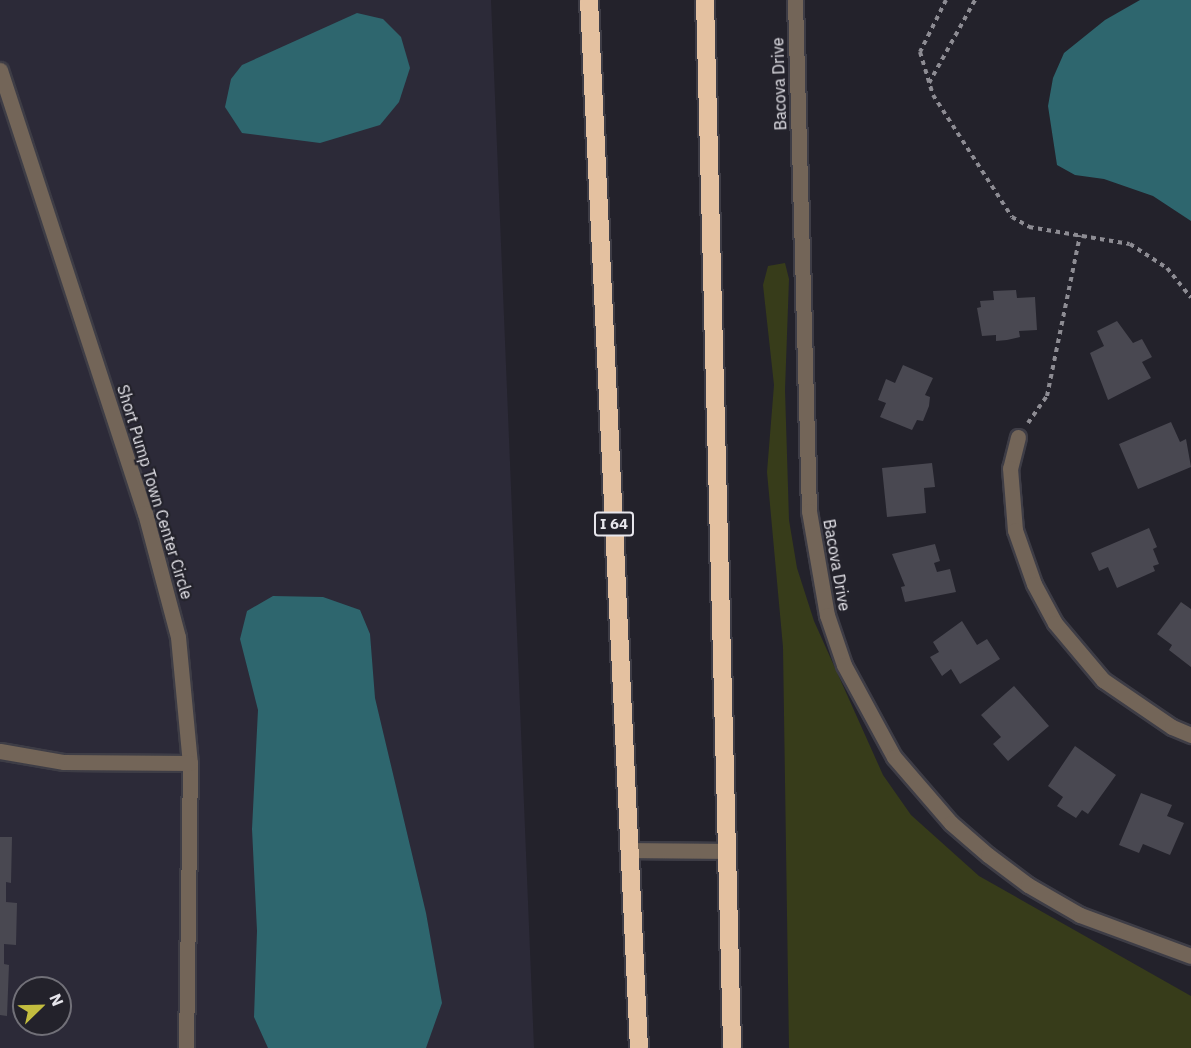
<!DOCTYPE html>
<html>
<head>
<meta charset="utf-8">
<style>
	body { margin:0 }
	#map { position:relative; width:1191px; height:1048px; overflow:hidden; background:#23222b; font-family:"IBM Plex Sans",sans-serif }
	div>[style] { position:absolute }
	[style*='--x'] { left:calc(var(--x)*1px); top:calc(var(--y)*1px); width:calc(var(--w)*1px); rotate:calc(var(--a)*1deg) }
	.built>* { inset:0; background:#2c2a38 }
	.green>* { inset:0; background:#373c1a }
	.water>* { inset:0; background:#2e666e }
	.building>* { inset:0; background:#494851 }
	.path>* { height:4px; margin-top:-2px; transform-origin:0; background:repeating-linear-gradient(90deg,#8d8c93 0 4.5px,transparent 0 9px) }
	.roads { filter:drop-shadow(2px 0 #3e3d46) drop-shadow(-2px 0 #3e3d46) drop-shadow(0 2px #3e3d46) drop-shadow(0 -2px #3e3d46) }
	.minor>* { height:15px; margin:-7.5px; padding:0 7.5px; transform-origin:7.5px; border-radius:7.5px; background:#736558 }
	.highway>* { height:18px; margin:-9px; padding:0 9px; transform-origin:9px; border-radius:9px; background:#e4c1a0 }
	span { translate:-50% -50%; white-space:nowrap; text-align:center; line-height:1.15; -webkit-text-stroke:4.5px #23222b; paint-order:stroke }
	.shield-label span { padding:2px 4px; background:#23222b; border:2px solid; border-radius:4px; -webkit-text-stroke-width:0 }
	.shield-label { font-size:15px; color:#e7e6ec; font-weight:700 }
	.street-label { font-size:16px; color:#e7e6ec }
	.north { position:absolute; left:12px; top:976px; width:60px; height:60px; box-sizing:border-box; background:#23222b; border:2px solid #717078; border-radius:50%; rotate:67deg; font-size:16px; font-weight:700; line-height:24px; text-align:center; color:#e7e6ec }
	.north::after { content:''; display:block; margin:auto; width:21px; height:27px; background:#c3bd3f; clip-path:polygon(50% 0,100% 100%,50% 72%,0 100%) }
</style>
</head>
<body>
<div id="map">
	<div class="built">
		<div style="clip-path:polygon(evenodd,0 0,491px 0,534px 1048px,0 1048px,0 0,24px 988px,60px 988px,60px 1024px,24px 1024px,24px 988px)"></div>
	</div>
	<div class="green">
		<div style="clip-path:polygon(785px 263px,789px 279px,785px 390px,789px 520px,797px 568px,814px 621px,883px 775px,911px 815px,979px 876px,1191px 996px,1191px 1048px,789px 1048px,783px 647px,767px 472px,774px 385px,763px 285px,768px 266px)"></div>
	</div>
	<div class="water">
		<div style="clip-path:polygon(1140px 0,1191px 0,1191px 221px,1153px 196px,1104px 179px,1075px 175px,1057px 165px,1048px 106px,1053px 78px,1064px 53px,1105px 20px)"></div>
		<div style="clip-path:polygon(357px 13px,383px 19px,401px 37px,410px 68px,399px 102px,380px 125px,320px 143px,242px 133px,225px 107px,231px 79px,242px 65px)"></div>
		<div style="clip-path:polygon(273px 596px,323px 597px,360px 610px,370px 634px,375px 698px,426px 913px,442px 1003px,426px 1048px,268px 1048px,254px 1017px,257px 931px,252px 829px,258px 710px,240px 639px,247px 611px)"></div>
	</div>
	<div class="building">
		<div style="clip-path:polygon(1016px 290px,1017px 298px,1035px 297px,1037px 330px,1019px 331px,1020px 337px,1007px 340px,996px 341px,996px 335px,982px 336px,977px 308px,981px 307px,980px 301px,994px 300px,993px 291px)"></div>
		<div style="clip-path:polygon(1117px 321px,1133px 343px,1142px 339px,1152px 357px,1142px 362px,1151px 378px,1108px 400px,1090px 353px,1104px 346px,1097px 331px)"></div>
		<div style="clip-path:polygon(903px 365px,933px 378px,925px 395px,930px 397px,929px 406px,923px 421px,917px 420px,912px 430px,880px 417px,886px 403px,878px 400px,886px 379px,895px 383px)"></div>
		<div style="clip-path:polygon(1171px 422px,1180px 442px,1186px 439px,1191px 467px,1138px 489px,1119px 444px)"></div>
		<div style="clip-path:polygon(932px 463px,935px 487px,924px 488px,926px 513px,887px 517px,882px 468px)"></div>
		<div style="clip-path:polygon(1149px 528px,1157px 547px,1153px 549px,1159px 564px,1153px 566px,1155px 571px,1117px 588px,1108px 567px,1099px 571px,1091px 553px)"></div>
		<div style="clip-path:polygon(935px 544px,940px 561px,934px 563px,937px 572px,950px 569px,956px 592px,905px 602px,901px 587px,905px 586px,892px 554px)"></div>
		<div style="clip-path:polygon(1181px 602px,1191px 609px,1191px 667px,1169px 650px,1172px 645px,1157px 634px)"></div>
		<div style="clip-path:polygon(962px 621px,977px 645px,987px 639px,1000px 659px,960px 684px,951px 669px,942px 676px,930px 657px,939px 652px,933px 642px)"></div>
		<div style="clip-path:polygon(1014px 686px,1049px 726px,1008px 761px,993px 744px,1001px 737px,981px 715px)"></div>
		<div style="clip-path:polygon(1075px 746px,1116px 775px,1088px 814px,1082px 810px,1076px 818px,1057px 806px,1063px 797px,1048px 786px)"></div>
		<div style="clip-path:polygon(1141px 793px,1172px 805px,1167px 816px,1184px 823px,1170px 855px,1143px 844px,1139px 853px,1119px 845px)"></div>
		<div style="clip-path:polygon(0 837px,12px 837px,11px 883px,6px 882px,6px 902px,17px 903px,16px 945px,4px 944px,4px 964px,9px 965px,7px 1016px,0 1015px)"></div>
	</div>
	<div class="path">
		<div style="--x:946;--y:0;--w:58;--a:116.6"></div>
		<div style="--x:920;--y:52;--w:45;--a:73.2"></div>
		<div style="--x:933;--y:95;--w:145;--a:57.1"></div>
		<div style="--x:1012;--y:217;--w:20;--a:30"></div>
		<div style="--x:1029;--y:227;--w:102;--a:9.6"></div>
		<div style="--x:1130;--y:244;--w:44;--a:33"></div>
		<div style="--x:1167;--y:268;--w:38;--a:51"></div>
		<div style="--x:929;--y:83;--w:95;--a:-61"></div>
		<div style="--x:1028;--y:423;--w:33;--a:-55"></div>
		<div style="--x:1047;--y:396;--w:164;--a:-78.4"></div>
	</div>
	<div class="roads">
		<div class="minor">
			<div style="--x:795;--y:0;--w:511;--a:88.43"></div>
			<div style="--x:809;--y:511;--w:106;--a:80.2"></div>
			<div style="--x:827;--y:615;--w:53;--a:71.2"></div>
			<div style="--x:844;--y:665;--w:105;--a:61.5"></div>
			<div style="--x:894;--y:757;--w:87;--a:49.2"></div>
			<div style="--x:951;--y:823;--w:49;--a:40.9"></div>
			<div style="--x:988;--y:855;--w:50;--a:36.9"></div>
			<div style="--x:1028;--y:885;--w:60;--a:30"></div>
			<div style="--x:1080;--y:915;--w:118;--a:20.3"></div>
			<div style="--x:0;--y:70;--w:466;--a:71.9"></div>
			<div style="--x:145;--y:513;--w:128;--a:75.1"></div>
			<div style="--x:178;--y:637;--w:127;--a:84.6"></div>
			<div style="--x:190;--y:763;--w:285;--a:90.8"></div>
			<div style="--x:1018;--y:437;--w:32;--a:104"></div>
			<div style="--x:1010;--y:468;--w:62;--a:85.4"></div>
			<div style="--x:1015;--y:530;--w:57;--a:70.6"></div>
			<div style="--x:1034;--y:584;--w:44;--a:61.7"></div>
			<div style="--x:1055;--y:623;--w:75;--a:49.9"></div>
			<div style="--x:1103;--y:680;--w:83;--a:34.3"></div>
			<div style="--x:1172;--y:727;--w:21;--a:23"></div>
			<div style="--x:0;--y:751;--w:65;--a:9.8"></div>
			<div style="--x:64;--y:762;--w:126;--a:0.5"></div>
			<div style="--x:629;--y:850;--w:98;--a:0.6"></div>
		</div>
		<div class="highway">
			<div style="--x:589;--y:0;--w:1049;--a:87.27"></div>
			<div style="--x:705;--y:0;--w:1048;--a:88.52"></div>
		</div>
	</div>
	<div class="shield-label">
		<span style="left:614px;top:524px">I 64</span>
	</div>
	<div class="street-label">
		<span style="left:779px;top:84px;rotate:-92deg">Bacova Drive</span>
		<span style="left:155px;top:492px;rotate:73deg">Short Pump Town Center Circle</span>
		<span style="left:837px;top:565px;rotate:80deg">Bacova Drive</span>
	</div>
	<div class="north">N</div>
</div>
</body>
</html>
